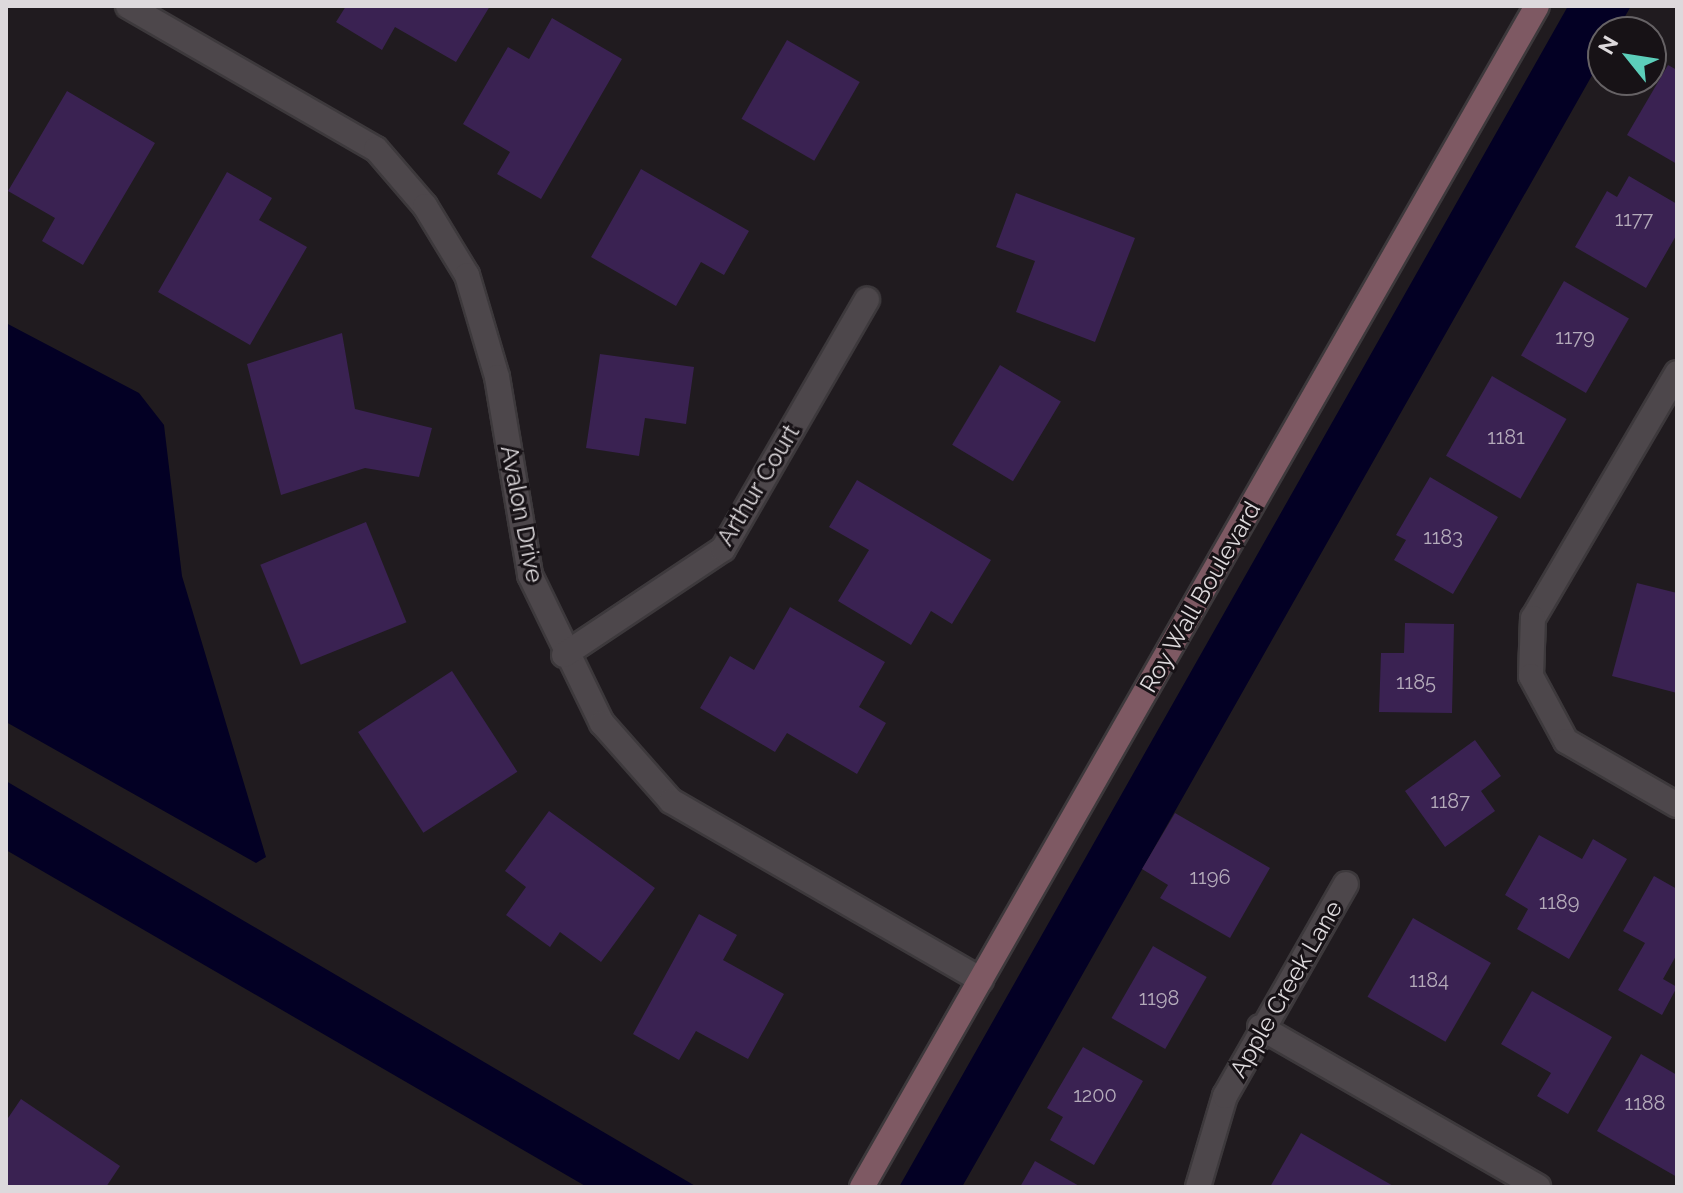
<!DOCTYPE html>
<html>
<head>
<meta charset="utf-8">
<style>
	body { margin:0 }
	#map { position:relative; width:1683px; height:1193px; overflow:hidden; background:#201b1f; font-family:Raleway,sans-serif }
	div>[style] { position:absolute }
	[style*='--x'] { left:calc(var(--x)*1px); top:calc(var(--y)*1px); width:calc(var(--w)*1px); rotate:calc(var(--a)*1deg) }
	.water>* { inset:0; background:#030024 }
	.building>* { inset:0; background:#3a2252; transform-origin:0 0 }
	.roads { filter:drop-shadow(2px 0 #3d393c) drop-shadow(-2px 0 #3d393c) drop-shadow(0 2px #3d393c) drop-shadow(0 -2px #3d393c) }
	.street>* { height:24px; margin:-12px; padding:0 12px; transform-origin:12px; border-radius:12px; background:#4d474b }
	.secondary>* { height:24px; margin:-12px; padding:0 12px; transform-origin:12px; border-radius:12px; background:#7e5963 }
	span { translate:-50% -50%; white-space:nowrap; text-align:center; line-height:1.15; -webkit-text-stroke:6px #171216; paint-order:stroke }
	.number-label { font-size:20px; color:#b4abba }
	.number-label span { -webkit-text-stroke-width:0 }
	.street-label { font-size:24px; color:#ddd9dc }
	.frame { position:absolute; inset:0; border:8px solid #ddd9dc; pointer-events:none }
	.north { position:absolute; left:1587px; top:16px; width:80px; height:80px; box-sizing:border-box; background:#171216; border:2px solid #666265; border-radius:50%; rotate:300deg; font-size:22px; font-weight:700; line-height:32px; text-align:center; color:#ddd9dc }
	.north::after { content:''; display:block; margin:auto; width:28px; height:36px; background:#5cceba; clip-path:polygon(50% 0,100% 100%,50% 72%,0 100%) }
</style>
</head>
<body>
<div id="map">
	<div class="water">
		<div style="clip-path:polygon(1568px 6px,1631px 6px,1616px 32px,1603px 32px,1603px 56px,962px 1187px,899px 1187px)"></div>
		<div style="clip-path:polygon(6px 323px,139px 393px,164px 425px,182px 576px,266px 857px,256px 863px,6px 722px)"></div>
		<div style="clip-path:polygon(6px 781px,697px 1187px,587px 1187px,6px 850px)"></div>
	</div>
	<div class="building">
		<div style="clip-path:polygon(346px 6px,490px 6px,456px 62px,395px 27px,382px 50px,336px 22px)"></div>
		<div style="clip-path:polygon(552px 18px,622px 59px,541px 199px,497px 174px,510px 152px,463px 124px,508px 47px,529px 59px)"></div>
		<div style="left:787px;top:40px;width:84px;height:91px;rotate:30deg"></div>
		<div style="clip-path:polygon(1668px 65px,1677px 70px,1677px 164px,1627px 135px)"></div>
		<div style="clip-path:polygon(67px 91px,155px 143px,83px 265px,42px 241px,55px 218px,8px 191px)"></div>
		<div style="clip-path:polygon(641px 169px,749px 231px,724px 275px,701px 262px,676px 306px,591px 257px)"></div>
		<div style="clip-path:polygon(227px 172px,272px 198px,259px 220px,307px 247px,250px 345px,158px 292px)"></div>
		<div style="clip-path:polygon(1629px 176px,1677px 204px,1677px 234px,1646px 288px,1575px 247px,1607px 191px,1617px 197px)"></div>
		<div style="clip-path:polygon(1016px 193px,1135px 238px,1095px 342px,1016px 312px,1035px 261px,996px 247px)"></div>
		<div style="left:1564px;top:281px;width:75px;height:86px;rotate:30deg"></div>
		<div style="clip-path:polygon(342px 333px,355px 409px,432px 428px,419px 477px,365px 468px,281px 495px,247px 364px)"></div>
		<div style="clip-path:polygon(600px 354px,694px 367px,686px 424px,645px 418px,639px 456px,586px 448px)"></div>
		<div style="left:1000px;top:365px;width:71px;height:93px;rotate:31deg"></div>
		<div style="left:1492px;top:376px;width:86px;height:92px;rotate:30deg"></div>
		<div style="clip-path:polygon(1430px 477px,1498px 517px,1453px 594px,1394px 560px,1406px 540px,1396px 535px)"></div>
		<div style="clip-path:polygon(857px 480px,991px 560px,952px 624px,931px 611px,911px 645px,838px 601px,869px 550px,829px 527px)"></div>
		<div style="left:366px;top:522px;width:108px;height:114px;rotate:68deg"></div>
		<div style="clip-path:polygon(1637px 583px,1677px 593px,1677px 693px,1612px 676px)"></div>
		<div style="clip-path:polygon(790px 607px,885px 662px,859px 707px,886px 723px,857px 774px,787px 733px,775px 752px,700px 708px,730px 656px,754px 670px)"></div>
		<div style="clip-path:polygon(1405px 623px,1454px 624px,1452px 713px,1379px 712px,1381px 653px,1404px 653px)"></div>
		<div style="left:452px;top:671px;width:120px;height:112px;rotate:57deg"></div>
		<div style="clip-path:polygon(1475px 740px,1501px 776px,1481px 791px,1495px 811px,1445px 847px,1405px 791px)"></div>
		<div style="clip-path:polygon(549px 811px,655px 888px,601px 962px,560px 932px,550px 947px,506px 915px,526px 887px,505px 871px)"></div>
		<div style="clip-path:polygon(1175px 813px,1270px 868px,1230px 938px,1160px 898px,1168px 885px,1142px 869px)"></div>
		<div style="clip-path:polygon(1539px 835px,1582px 859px,1593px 839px,1627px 859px,1569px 959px,1517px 929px,1528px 909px,1505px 895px)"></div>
		<div style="clip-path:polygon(1654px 876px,1677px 889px,1677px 954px,1663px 979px,1677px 987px,1662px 1015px,1618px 990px,1645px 943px,1623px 931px)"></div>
		<div style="clip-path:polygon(699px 914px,737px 935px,723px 960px,784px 994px,748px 1059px,696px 1031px,679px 1060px,633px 1034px)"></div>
		<div style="left:1413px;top:918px;width:90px;height:91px;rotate:30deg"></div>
		<div style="left:1153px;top:946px;width:62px;height:83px;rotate:30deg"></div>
		<div style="clip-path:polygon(1532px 991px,1612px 1037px,1568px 1114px,1537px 1096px,1551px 1073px,1501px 1044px)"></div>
		<div style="clip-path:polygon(1083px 1047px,1143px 1081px,1094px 1165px,1050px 1140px,1063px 1117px,1047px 1108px)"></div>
		<div style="clip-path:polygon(1641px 1054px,1677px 1075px,1677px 1177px,1597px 1131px)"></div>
		<div style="clip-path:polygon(21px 1099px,120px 1166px,106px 1187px,6px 1187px,6px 1121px)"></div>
		<div style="clip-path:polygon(1301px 1133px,1395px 1187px,1270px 1187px)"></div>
		<div style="clip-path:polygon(1035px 1161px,1081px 1187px,1020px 1187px)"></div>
	</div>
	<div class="roads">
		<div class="street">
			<div style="--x:128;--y:6;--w:286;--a:30"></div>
			<div style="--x:376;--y:149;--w:75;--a:49.3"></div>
			<div style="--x:425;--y:206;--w:81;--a:58.7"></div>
			<div style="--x:467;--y:275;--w:106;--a:73.6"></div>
			<div style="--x:497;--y:377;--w:201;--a:80.5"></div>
			<div style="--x:530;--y:575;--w:165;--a:64.1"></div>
			<div style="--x:602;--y:723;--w:104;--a:48.5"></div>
			<div style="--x:671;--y:801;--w:358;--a:30"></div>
			<div style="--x:1677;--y:373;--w:284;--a:120.4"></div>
			<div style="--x:1533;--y:618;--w:58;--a:92"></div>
			<div style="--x:1531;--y:676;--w:74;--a:61.7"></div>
			<div style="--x:1566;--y:741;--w:128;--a:30"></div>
			<div style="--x:564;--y:655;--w:191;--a:-33.7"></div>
			<div style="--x:723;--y:549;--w:288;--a:-60"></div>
			<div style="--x:1260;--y:1027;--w:321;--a:29.9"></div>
			<div style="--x:1198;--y:1187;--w:95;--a:-73.5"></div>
			<div style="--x:1225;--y:1096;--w:244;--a:-60.3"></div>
		</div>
		<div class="secondary">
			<div style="--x:862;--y:1187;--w:1360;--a:-60.25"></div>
		</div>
	</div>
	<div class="number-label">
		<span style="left:1634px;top:219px">1177</span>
		<span style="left:1575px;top:337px">1179</span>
		<span style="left:1506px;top:437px">1181</span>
		<span style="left:1443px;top:537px">1183</span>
		<span style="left:1416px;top:682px">1185</span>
		<span style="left:1450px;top:801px">1187</span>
		<span style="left:1210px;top:877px">1196</span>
		<span style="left:1559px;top:902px">1189</span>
		<span style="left:1429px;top:980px">1184</span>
		<span style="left:1159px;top:998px">1198</span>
		<span style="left:1095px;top:1095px">1200</span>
		<span style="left:1645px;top:1103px">1188</span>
	</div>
	<div class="street-label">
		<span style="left:758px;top:485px;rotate:-59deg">Arthur Court</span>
		<span style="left:522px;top:514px;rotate:79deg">Avalon Drive</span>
		<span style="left:1200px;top:597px;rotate:-60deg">Roy Wall Boulevard</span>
		<span style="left:1286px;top:989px;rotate:-60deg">Apple Creek Lane</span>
	</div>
	<div class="frame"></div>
	<div class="north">N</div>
</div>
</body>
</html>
